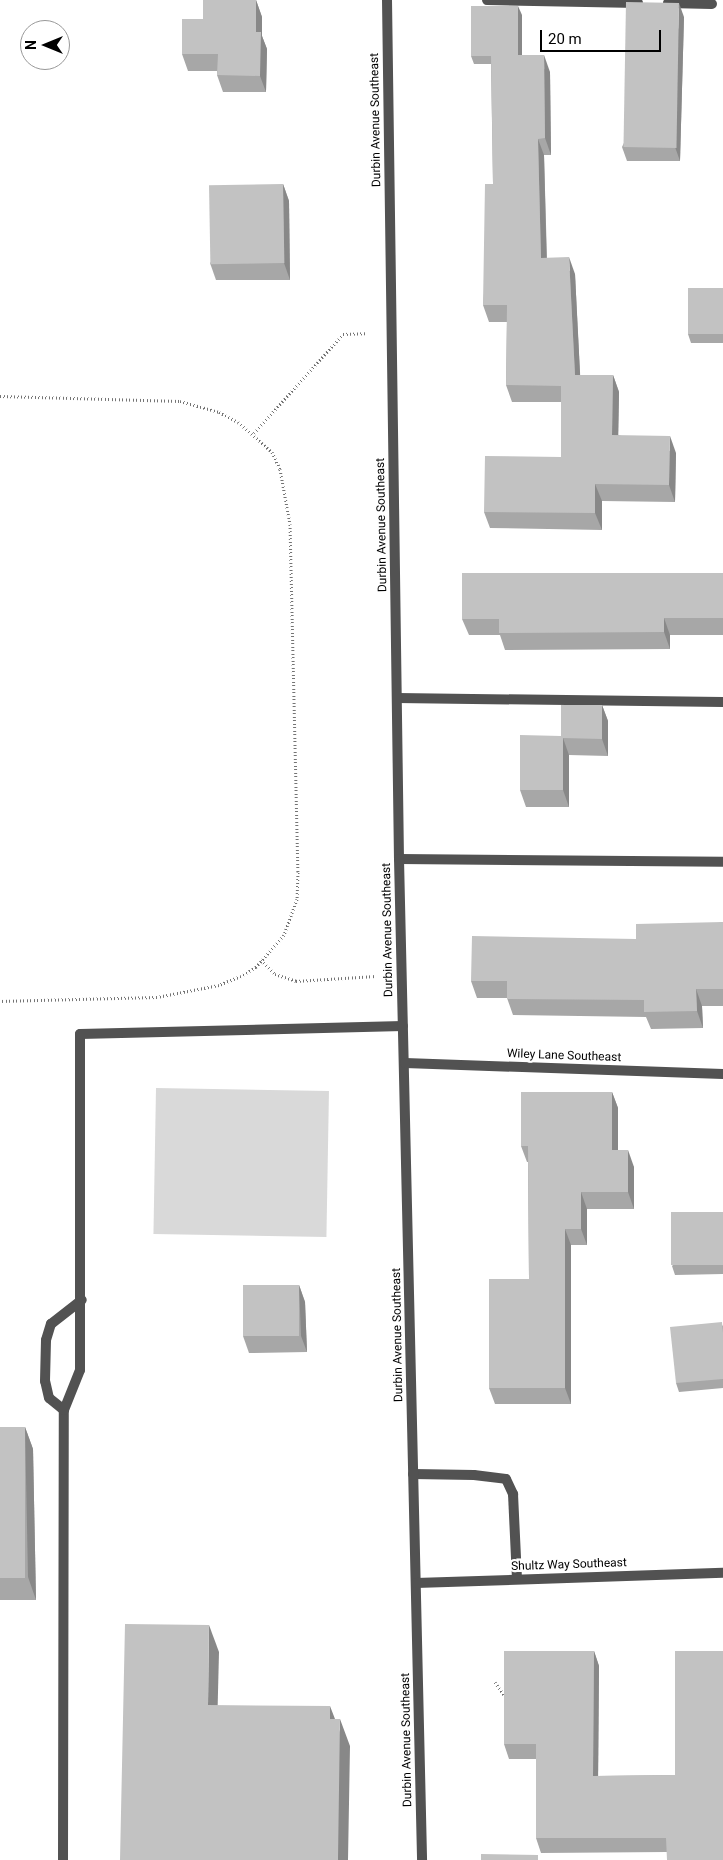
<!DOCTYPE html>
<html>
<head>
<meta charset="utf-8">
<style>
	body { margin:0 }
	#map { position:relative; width:723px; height:1860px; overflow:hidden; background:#fff; font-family:Roboto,sans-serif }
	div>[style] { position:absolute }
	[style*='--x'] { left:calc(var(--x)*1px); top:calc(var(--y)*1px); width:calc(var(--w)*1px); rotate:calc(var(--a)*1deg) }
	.green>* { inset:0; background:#d9d9d9; transform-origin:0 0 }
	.path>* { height:3px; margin-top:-1.5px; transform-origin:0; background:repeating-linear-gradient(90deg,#747474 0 1px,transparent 0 3.5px) }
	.lane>* { height:10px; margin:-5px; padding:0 5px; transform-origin:5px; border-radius:5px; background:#525252 }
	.street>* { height:10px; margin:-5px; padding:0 5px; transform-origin:5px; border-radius:5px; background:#525252 }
	.wall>* { inset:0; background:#a7a7a7 }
	.shaded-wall>* { inset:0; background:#888 }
	.building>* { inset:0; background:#c2c2c2; transform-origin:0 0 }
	span { translate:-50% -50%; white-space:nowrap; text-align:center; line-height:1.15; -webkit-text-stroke:4.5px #fff; paint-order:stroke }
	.street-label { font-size:12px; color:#000 }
	.north { position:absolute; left:20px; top:20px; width:50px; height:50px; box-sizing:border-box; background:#fff; border:1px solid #999; border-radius:50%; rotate:270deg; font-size:14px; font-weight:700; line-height:20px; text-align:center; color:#000 }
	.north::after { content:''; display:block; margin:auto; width:18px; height:22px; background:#000; clip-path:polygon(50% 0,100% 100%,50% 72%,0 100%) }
	.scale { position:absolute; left:540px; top:30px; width:121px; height:22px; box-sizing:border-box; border:2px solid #000; border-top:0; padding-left:6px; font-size:15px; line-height:18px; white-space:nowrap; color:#000; -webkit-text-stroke:4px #fff; paint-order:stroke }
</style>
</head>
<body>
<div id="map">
	<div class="green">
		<div style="left:156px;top:1088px;width:173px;height:146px;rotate:1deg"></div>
	</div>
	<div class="path">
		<div style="--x:0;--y:396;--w:180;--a:1.6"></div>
		<div style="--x:180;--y:401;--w:41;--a:15.8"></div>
		<div style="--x:219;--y:412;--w:21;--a:28"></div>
		<div style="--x:238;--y:422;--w:45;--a:41.4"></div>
		<div style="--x:272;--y:452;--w:19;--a:65"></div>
		<div style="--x:280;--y:469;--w:56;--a:79.7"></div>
		<div style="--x:290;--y:524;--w:348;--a:88.7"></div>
		<div style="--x:298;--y:872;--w:27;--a:92"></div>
		<div style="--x:297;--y:899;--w:38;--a:110"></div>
		<div style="--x:284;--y:935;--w:43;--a:131.2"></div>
		<div style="--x:256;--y:967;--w:17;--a:149"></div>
		<div style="--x:241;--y:976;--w:24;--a:158"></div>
		<div style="--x:219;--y:985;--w:63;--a:169"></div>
		<div style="--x:157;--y:997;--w:157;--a:178.5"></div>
		<div style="--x:254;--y:433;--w:133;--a:-48"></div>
		<div style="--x:343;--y:334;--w:23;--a:-2"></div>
		<div style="--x:261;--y:960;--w:20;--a:45"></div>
		<div style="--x:275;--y:974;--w:22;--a:18"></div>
		<div style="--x:296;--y:981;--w:80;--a:-3.6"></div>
		<div style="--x:495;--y:1682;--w:21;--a:55"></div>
	</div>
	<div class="lane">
		<div style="--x:397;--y:698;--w:326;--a:0.7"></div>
		<div style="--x:399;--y:859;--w:324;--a:0.5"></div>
		<div style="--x:64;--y:1410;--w:19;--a:-141"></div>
		<div style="--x:49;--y:1398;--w:17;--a:-103"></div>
		<div style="--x:45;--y:1381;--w:41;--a:-88.6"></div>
		<div style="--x:46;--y:1340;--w:17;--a:-73"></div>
		<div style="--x:51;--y:1324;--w:39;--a:-38"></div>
		<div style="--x:413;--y:1474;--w:61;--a:0.9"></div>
		<div style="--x:474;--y:1475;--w:32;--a:7"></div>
		<div style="--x:506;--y:1479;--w:17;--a:65"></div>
		<div style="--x:513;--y:1494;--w:85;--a:87.3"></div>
		<div style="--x:63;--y:1860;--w:450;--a:-89.9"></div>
		<div style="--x:64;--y:1410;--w:43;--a:-68.2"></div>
		<div style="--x:80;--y:1370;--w:336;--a:-90"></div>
		<div style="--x:80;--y:1034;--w:323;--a:-1.4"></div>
	</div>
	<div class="street">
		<div style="--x:387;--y:0;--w:859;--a:89.2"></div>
		<div style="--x:399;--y:859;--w:1001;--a:88.68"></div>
		<div style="--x:487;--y:0;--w:151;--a:1.1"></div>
		<div style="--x:668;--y:3;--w:44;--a:1.3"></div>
		<div style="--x:405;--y:1063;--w:318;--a:2"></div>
		<div style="--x:416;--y:1583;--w:307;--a:-1.9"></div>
	</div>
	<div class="wall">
		<div style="clip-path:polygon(256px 0,262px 17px,262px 36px,267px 49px,266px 92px,223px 92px,217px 75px,217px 71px,188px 71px,182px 54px,203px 19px)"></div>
		<div style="clip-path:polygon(522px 15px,522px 55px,550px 72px,551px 155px,544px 155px,547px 258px,575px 274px,580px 375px,613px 375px,619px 392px,618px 435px,676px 453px,675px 502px,602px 501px,602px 530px,490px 528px,484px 512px,561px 457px,561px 402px,512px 402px,506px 385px,507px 322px,489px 322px,483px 305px,493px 184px,491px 64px,474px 64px,471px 56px)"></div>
		<div style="clip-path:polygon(684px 17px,680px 161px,627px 161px,622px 147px)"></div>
		<div style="clip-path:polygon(283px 184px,289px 201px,290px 280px,216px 280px,210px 263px)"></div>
		<div style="clip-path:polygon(723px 288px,723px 343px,691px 343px,688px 334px)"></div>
		<div style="clip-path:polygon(723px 573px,723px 635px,670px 635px,670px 649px,505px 650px,500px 635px,469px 635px,462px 619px)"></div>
		<div style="clip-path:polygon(602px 705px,608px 721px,608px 756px,569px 755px,569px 807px,526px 807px,520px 790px,561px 736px)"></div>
		<div style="clip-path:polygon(723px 922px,723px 1006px,702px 1006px,703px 1028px,651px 1029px,646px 1017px,513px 1015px,507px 998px,477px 998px,471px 981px,636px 939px)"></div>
		<div style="clip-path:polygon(612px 1092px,618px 1108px,618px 1150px,634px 1167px,634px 1209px,587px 1209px,587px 1245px,571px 1245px,571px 1404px,495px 1404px,489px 1388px,529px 1279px,528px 1162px,527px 1162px,521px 1146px)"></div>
		<div style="clip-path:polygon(723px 1212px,723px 1274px,675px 1275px,672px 1266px)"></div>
		<div style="clip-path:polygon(299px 1285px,305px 1302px,307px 1352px,249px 1353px,243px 1336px)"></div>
		<div style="clip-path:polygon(723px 1325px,723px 1388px,679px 1392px,676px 1383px)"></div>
		<div style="clip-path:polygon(0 1427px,25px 1427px,33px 1449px,36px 1600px,0 1600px)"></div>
		<div style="clip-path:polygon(594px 1651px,599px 1666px,598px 1776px,675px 1775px,723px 1651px,667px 1852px,541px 1853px,536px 1838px,536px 1759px,509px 1759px,504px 1744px)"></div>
	</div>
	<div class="shaded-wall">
		<div style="clip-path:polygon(256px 0,262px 17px,262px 36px,267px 49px,266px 92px,260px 76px,256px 32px)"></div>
		<div style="clip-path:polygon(679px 3px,684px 17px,680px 161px,675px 147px)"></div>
		<div style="clip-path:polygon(518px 6px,522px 15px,522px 64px,518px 56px)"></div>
		<div style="clip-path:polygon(544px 55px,550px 72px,551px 155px,545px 138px)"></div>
		<div style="clip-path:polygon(538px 139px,544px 155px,547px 274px,541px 258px)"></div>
		<div style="clip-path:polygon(283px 184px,289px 201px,290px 280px,284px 263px)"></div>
		<div style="clip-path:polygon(569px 257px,575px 274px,581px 392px,575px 375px)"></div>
		<div style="clip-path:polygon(613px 375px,619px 392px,618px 452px,612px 435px)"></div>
		<div style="clip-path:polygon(670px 436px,676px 453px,675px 502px,669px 485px)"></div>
		<div style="clip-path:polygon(595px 484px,602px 501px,602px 530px,595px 513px)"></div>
		<div style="clip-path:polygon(664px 618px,670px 635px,670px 649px,664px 632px)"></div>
		<div style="clip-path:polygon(602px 705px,608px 721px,608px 756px,602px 739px)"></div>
		<div style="clip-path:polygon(563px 738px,569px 755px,569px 807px,563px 790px)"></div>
		<div style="clip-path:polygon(696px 989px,702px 1006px,703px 1028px,697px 1011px)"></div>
		<div style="clip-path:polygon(612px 1092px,618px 1108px,618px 1167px,612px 1150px)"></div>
		<div style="clip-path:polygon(628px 1150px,634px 1167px,634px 1209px,628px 1192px)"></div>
		<div style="clip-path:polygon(581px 1192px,587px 1209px,587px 1245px,581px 1229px)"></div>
		<div style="clip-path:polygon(565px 1229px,571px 1245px,571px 1404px,565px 1388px)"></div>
		<div style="clip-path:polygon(299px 1285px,305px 1302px,307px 1352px,301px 1336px)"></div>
		<div style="clip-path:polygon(25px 1427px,33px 1449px,36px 1600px,28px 1577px)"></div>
		<div style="clip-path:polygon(209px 1625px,219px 1652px,217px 1732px,208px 1705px)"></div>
		<div style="clip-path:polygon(594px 1651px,599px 1666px,598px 1791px,593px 1776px)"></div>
		<div style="clip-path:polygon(330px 1706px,340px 1732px,340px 1719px,350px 1746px,348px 1860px,338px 1860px,330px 1719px)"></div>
	</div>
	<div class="building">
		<div style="clip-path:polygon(203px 0,256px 0,256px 32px,261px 32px,260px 76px,217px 75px,218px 54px,182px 54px,182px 19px,203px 19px)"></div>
		<div style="left:626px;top:2px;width:53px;height:145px;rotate:1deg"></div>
		<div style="left:471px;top:6px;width:47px;height:50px"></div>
		<div style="clip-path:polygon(491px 55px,544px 55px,545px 138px,538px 139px,541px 258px,569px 257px,575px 375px,613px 375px,612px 435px,670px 436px,669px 485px,595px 484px,595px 513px,484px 512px,485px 456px,561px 457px,561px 386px,506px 385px,507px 305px,483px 305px,485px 184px,493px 184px)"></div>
		<div style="left:283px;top:184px;width:79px;height:74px;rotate:89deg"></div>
		<div style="left:688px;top:288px;width:35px;height:46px"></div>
		<div style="clip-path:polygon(462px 573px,723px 573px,723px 618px,664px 618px,664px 632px,499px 633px,499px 619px,462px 619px)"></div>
		<div style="clip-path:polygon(561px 705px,602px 705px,602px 739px,563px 738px,563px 790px,520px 790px,520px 735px,561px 736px)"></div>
		<div style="clip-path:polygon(723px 922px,723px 989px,696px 989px,697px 1011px,644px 1012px,644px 1000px,507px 999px,507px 981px,471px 981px,472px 936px,636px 939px,636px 924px)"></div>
		<div style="clip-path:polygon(521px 1092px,612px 1092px,612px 1150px,628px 1150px,628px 1192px,581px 1192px,581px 1229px,565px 1229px,565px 1388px,489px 1388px,489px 1279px,529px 1279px,528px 1146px,521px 1146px)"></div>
		<div style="left:723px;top:1212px;width:53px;height:52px;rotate:90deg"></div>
		<div style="left:243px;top:1285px;width:56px;height:51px"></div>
		<div style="clip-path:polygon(722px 1322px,723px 1333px,723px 1379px,676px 1383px,670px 1327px)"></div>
		<div style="left:0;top:1427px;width:25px;height:151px"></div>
		<div style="clip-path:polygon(125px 1624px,209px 1625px,208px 1705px,330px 1706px,330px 1719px,340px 1719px,338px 1860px,120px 1860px)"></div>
		<div style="clip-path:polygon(504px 1651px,594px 1651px,593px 1776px,675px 1775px,675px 1651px,723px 1651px,723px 1860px,667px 1860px,666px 1838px,536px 1838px,536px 1744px,504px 1744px)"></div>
		<div style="clip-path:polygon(481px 1854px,538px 1855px,538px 1860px,481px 1860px)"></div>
	</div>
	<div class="street-label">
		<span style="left:376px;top:120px;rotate:-91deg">Durbin Avenue Southeast</span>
		<span style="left:382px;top:525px;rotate:-91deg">Durbin Avenue Southeast</span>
		<span style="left:388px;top:930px;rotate:-91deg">Durbin Avenue Southeast</span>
		<span style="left:564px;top:1056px;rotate:2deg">Wiley Lane Southeast</span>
		<span style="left:398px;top:1335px;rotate:-91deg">Durbin Avenue Southeast</span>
		<span style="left:569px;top:1565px;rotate:-2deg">Shultz Way Southeast</span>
		<span style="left:407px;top:1740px;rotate:-91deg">Durbin Avenue Southeast</span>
	</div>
	<div class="north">N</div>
	<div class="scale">20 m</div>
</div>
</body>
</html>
